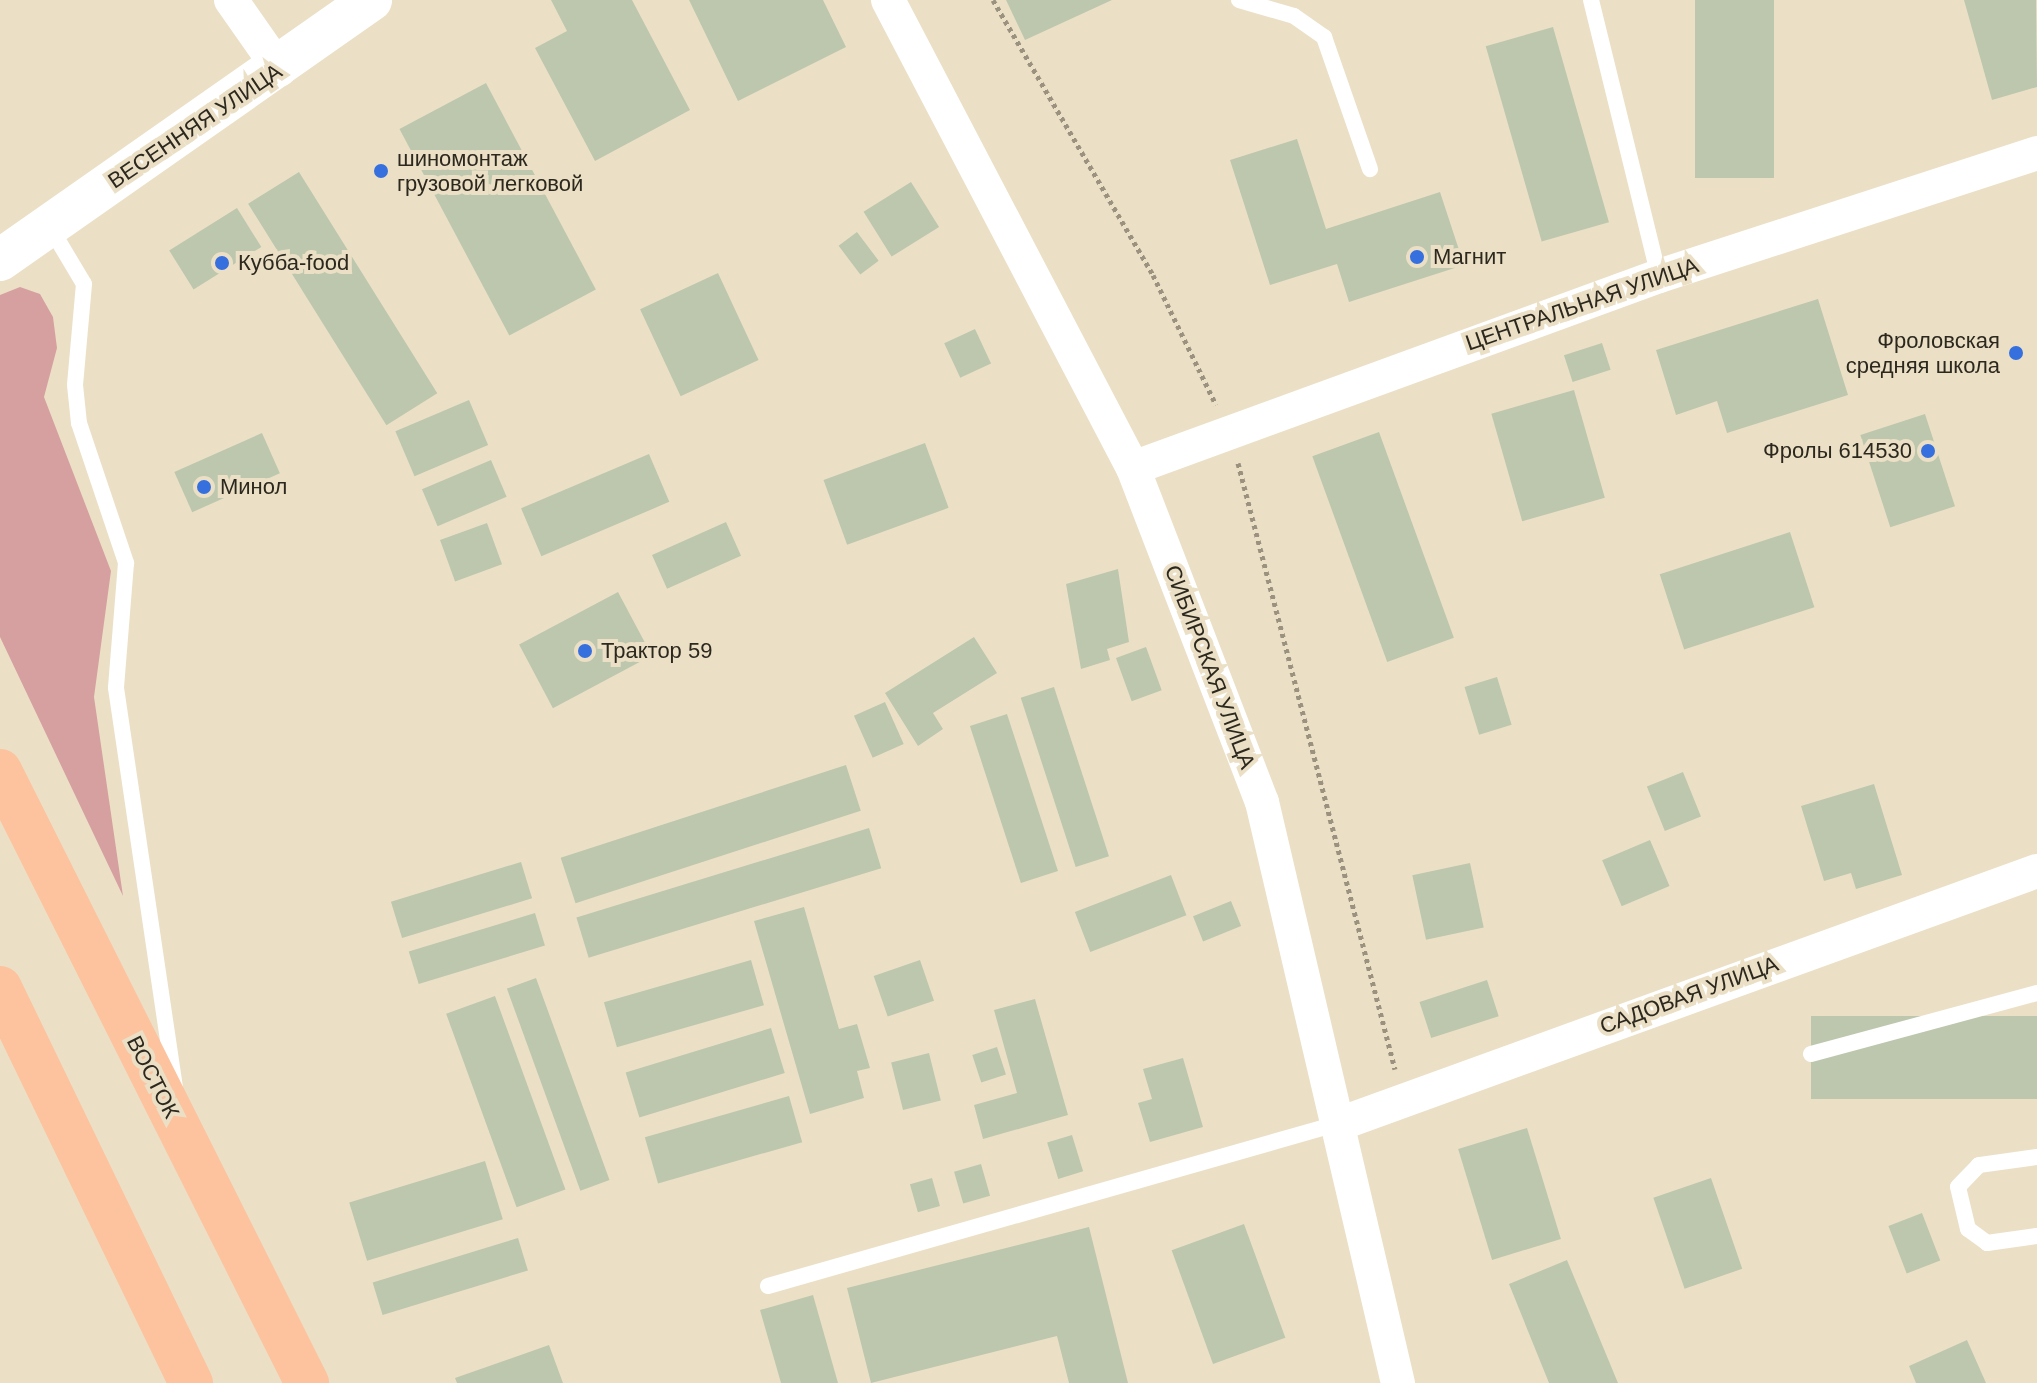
<!DOCTYPE html>
<html>
<head>
<meta charset="utf-8">
<style>
	body { margin:0 }
	#map { position:relative; width:2037px; height:1383px; overflow:hidden; background:#ebe0c6; font-family:Arial,sans-serif }
	div>[style] { position:absolute }
	[style*='--x'] { left:calc(var(--x)*1px); top:calc(var(--y)*1px); width:calc(var(--w)*1px); rotate:calc(var(--a)*1deg) }
	.green>* { inset:0; background:#d6a0a0 }
	.building>* { inset:0; background:#bdc7ad; transform-origin:0 0 }
	.path>* { height:5px; margin-top:-2.5px; transform-origin:0; background:repeating-linear-gradient(90deg,#9a927f 0 4px,transparent 0 8px) }
	.service>* { height:16px; margin:-8px; padding:0 8px; transform-origin:8px; border-radius:8px; background:#fff }
	.minor>* { height:34px; margin:-17px; padding:0 17px; transform-origin:17px; border-radius:17px; background:#fff }
	.tertiary>* { height:42px; margin:-21px; padding:0 21px; transform-origin:21px; border-radius:21px; background:#fff }
	.trunk>* { height:44px; margin:-22px; padding:0 22px; transform-origin:22px; border-radius:22px; background:#fcc39e }
	.dots>* { width:22px; height:22px; translate:-50% -50%; box-sizing:border-box; border:4px solid #ebe0c6; border-radius:50% }
	span { translate:-50% -50%; white-space:nowrap; text-align:center; line-height:1.15; -webkit-text-stroke:8px #ebe0c6; paint-order:stroke }
	.street-label { font-size:22px; color:#2c281e }
	.poi-label { font-size:22px; color:#2c281e }
	.left { translate:0 -50%; text-align:left }
	.right { translate:-100% -50%; text-align:right }
</style>
</head>
<body>
<div id="map">
	<div class="green">
		<div style="clip-path:polygon(20px 287px,40px 294px,53px 317px,57px 348px,44px 397px,111px 571px,94px 697px,123px 896px,0 637px,0 295px)"></div>
	</div>
	<div class="building">
		<div style="clip-path:polygon(551px 0,632px 0,690px 110px,595px 161px,535px 48px,567px 31px)"></div>
		<div style="clip-path:polygon(689px 0,823px 0,846px 47px,738px 101px)"></div>
		<div style="clip-path:polygon(1006px 0,1112px 0,1025px 40px)"></div>
		<div style="left:1695px;top:0;width:79px;height:178px"></div>
		<div style="clip-path:polygon(1964px 0,2036px 0,2037px 87px,1992px 100px)"></div>
		<div style="left:1553px;top:27px;width:203px;height:70px;rotate:74deg"></div>
		<div style="left:486px;top:83px;width:234px;height:98px;rotate:62deg"></div>
		<div style="clip-path:polygon(1297px 139px,1326px 229px,1440px 192px,1464px 265px,1349px 302px,1337px 264px,1270px 285px,1230px 160px)"></div>
		<div style="left:299px;top:172px;width:261px;height:60px;rotate:58deg"></div>
		<div style="left:911px;top:182px;width:53px;height:56px;rotate:58deg"></div>
		<div style="left:237px;top:208px;width:46px;height:80px;rotate:58deg"></div>
		<div style="left:857px;top:232px;width:36px;height:23px;rotate:53deg"></div>
		<div style="left:718px;top:273px;width:96px;height:86px;rotate:65deg"></div>
		<div style="clip-path:polygon(1818px 299px,1848px 395px,1727px 433px,1717px 401px,1676px 415px,1656px 350px)"></div>
		<div style="left:975px;top:329px;width:38px;height:34px;rotate:65deg"></div>
		<div style="left:1602px;top:343px;width:28px;height:40px;rotate:72deg"></div>
		<div style="left:1574px;top:390px;width:112px;height:86px;rotate:74deg"></div>
		<div style="left:469px;top:400px;width:49px;height:80px;rotate:67deg"></div>
		<div style="left:1925px;top:414px;width:97px;height:68px;rotate:72deg"></div>
		<div style="left:1379px;top:432px;width:219px;height:71px;rotate:70deg"></div>
		<div style="left:262px;top:433px;width:44px;height:96px;rotate:66deg"></div>
		<div style="left:925px;top:443px;width:69px;height:108px;rotate:70deg"></div>
		<div style="left:649px;top:454px;width:52px;height:139px;rotate:67deg"></div>
		<div style="left:491px;top:460px;width:40px;height:75px;rotate:67deg"></div>
		<div style="left:726px;top:522px;width:37px;height:81px;rotate:66deg"></div>
		<div style="left:487px;top:523px;width:44px;height:50px;rotate:70deg"></div>
		<div style="left:1790px;top:532px;width:79px;height:137px;rotate:72deg"></div>
		<div style="clip-path:polygon(1118px 569px,1129px 642px,1107px 649px,1110px 660px,1081px 669px,1066px 584px)"></div>
		<div style="left:618px;top:592px;width:72px;height:112px;rotate:62deg"></div>
		<div style="clip-path:polygon(974px 637px,997px 673px,933px 713px,943px 729px,918px 746px,885px 693px)"></div>
		<div style="left:1146px;top:647px;width:46px;height:32px;rotate:70deg"></div>
		<div style="left:1497px;top:677px;width:50px;height:34px;rotate:73deg"></div>
		<div style="left:1054px;top:687px;width:178px;height:35px;rotate:72deg"></div>
		<div style="left:885px;top:702px;width:46px;height:34px;rotate:66deg"></div>
		<div style="left:1007px;top:714px;width:165px;height:39px;rotate:72deg"></div>
		<div style="left:846px;top:765px;width:48px;height:300px;rotate:72deg"></div>
		<div style="left:1683px;top:772px;width:48px;height:39px;rotate:68deg"></div>
		<div style="clip-path:polygon(1874px 784px,1902px 875px,1856px 889px,1851px 873px,1824px 881px,1801px 806px)"></div>
		<div style="left:869px;top:828px;width:42px;height:306px;rotate:73deg"></div>
		<div style="left:1650px;top:840px;width:50px;height:52px;rotate:67deg"></div>
		<div style="left:521px;top:862px;width:38px;height:136px;rotate:73deg"></div>
		<div style="left:1470px;top:863px;width:66px;height:59px;rotate:78deg"></div>
		<div style="left:1171px;top:875px;width:43px;height:103px;rotate:69deg"></div>
		<div style="left:1231px;top:901px;width:27px;height:41px;rotate:68deg"></div>
		<div style="clip-path:polygon(804px 907px,839px 1029px,857px 1024px,870px 1068px,857px 1071px,864px 1098px,810px 1114px,754px 921px)"></div>
		<div style="left:535px;top:913px;width:34px;height:132px;rotate:73deg"></div>
		<div style="left:751px;top:960px;width:47px;height:153px;rotate:74deg"></div>
		<div style="left:920px;top:960px;width:43px;height:49px;rotate:71deg"></div>
		<div style="left:536px;top:978px;width:215px;height:31px;rotate:70deg"></div>
		<div style="left:1487px;top:980px;width:38px;height:71px;rotate:72deg"></div>
		<div style="left:495px;top:996px;width:206px;height:52px;rotate:70deg"></div>
		<div style="clip-path:polygon(1035px 999px,1068px 1115px,983px 1139px,974px 1105px,1017px 1093px,994px 1010px)"></div>
		<div style="left:2037px;top:1016px;width:83px;height:226px;rotate:90deg"></div>
		<div style="left:771px;top:1028px;width:47px;height:152px;rotate:73deg"></div>
		<div style="left:997px;top:1047px;width:29px;height:26px;rotate:72deg"></div>
		<div style="left:929px;top:1053px;width:49px;height:39px;rotate:76deg"></div>
		<div style="clip-path:polygon(1183px 1058px,1203px 1127px,1150px 1142px,1138px 1103px,1152px 1099px,1143px 1069px)"></div>
		<div style="left:789px;top:1096px;width:48px;height:150px;rotate:74deg"></div>
		<div style="left:1527px;top:1128px;width:116px;height:72px;rotate:73deg"></div>
		<div style="left:1072px;top:1135px;width:38px;height:26px;rotate:73deg"></div>
		<div style="left:485px;top:1161px;width:61px;height:142px;rotate:73deg"></div>
		<div style="left:981px;top:1164px;width:33px;height:28px;rotate:74deg"></div>
		<div style="left:932px;top:1178px;width:29px;height:23px;rotate:74deg"></div>
		<div style="left:1711px;top:1178px;width:96px;height:61px;rotate:71deg"></div>
		<div style="left:1922px;top:1213px;width:51px;height:36px;rotate:69deg"></div>
		<div style="left:1244px;top:1224px;width:121px;height:77px;rotate:70deg"></div>
		<div style="clip-path:polygon(1089px 1227px,1128px 1383px,1069px 1383px,1057px 1336px,871px 1383px,847px 1288px)"></div>
		<div style="left:518px;top:1238px;width:34px;height:152px;rotate:73deg"></div>
		<div style="clip-path:polygon(1567px 1260px,1618px 1383px,1549px 1383px,1509px 1284px)"></div>
		<div style="clip-path:polygon(813px 1295px,838px 1383px,781px 1383px,760px 1310px)"></div>
		<div style="clip-path:polygon(1967px 1340px,1986px 1383px,1916px 1383px,1909px 1366px)"></div>
		<div style="clip-path:polygon(549px 1345px,563px 1383px,457px 1383px,455px 1378px)"></div>
	</div>
	<div class="path">
		<div style="--x:993;--y:0;--w:318;--a:59.8"></div>
		<div style="--x:1153;--y:275;--w:144;--a:64.1"></div>
		<div style="--x:1238;--y:463;--w:626;--a:75.48"></div>
	</div>
	<div class="service">
		<div style="--x:1239;--y:0;--w:57;--a:16.2"></div>
		<div style="--x:1294;--y:16;--w:37;--a:35"></div>
		<div style="--x:1324;--y:37;--w:140;--a:70.8"></div>
		<div style="--x:1591;--y:0;--w:284;--a:76.2"></div>
		<div style="--x:50;--y:227;--w:66;--a:59.2"></div>
		<div style="--x:84;--y:284;--w:101;--a:95.1"></div>
		<div style="--x:75;--y:385;--w:38;--a:84"></div>
		<div style="--x:79;--y:423;--w:148;--a:71.4"></div>
		<div style="--x:126;--y:563;--w:125;--a:94.6"></div>
		<div style="--x:116;--y:688;--w:403;--a:81.6"></div>
		<div style="--x:1811;--y:1054;--w:234;--a:-15.1"></div>
		<div style="--x:2037;--y:1157;--w:59;--a:172.1"></div>
		<div style="--x:1979;--y:1165;--w:30;--a:134"></div>
		<div style="--x:1958;--y:1187;--w:43;--a:76.6"></div>
		<div style="--x:1968;--y:1229;--w:24;--a:36"></div>
		<div style="--x:1987;--y:1243;--w:50;--a:-8"></div>
		<div style="--x:768;--y:1286;--w:595;--a:-15.91"></div>
	</div>
	<div class="minor">
		<div style="--x:231;--y:0;--w:85;--a:55"></div>
		<div style="--x:888;--y:0;--w:528;--a:62.37"></div>
		<div style="--x:1133;--y:468;--w:358;--a:68.9"></div>
		<div style="--x:1262;--y:802;--w:597;--a:76.83"></div>
		<div style="--x:1133;--y:468;--w:560;--a:-20.05"></div>
		<div style="--x:1659;--y:276;--w:398;--a:-18"></div>
		<div style="--x:1342;--y:1123;--w:739;--a:-19.93"></div>
	</div>
	<div class="tertiary">
		<div style="--x:0;--y:260;--w:453;--a:-35"></div>
	</div>
	<div class="trunk">
		<div style="--x:0;--y:771;--w:685;--a:63.36"></div>
		<div style="--x:0;--y:988;--w:439;--a:64.2"></div>
	</div>
	<div class="dots">
		<div style="left:381px;top:171px;background:#366fde"></div>
		<div style="left:1417px;top:257px;background:#366fde"></div>
		<div style="left:222px;top:263px;background:#366fde"></div>
		<div style="left:2016px;top:353px;background:#366fde"></div>
		<div style="left:1928px;top:451px;background:#366fde"></div>
		<div style="left:204px;top:487px;background:#366fde"></div>
		<div style="left:585px;top:651px;background:#366fde"></div>
	</div>
	<div class="street-label">
		<span style="left:195px;top:126px;rotate:-34deg">ВЕСЕННЯЯ УЛИЦА</span>
		<span style="left:1582px;top:304px;rotate:-19deg">ЦЕНТРАЛЬНАЯ УЛИЦА</span>
		<span style="left:1210px;top:667px;rotate:69deg">СИБИРСКАЯ УЛИЦА</span>
		<span style="left:1689px;top:995px;rotate:-20deg">САДОВАЯ УЛИЦА</span>
		<span style="left:153px;top:1077px;rotate:63deg">ВОСТОК</span>
	</div>
	<div class="poi-label">
		<span class="left" style="left:397px;top:171px">шиномонтаж<br>грузовой легковой</span>
		<span class="left" style="left:1433px;top:257px">Магнит</span>
		<span class="left" style="left:238px;top:263px">Кубба-food</span>
		<span class="right" style="left:2000px;top:353px">Фроловская<br>средняя школа</span>
		<span class="right" style="left:1912px;top:451px">Фролы 614530</span>
		<span class="left" style="left:220px;top:487px">Минол</span>
		<span class="left" style="left:601px;top:651px">Трактор 59</span>
	</div>
</div>
</body>
</html>
